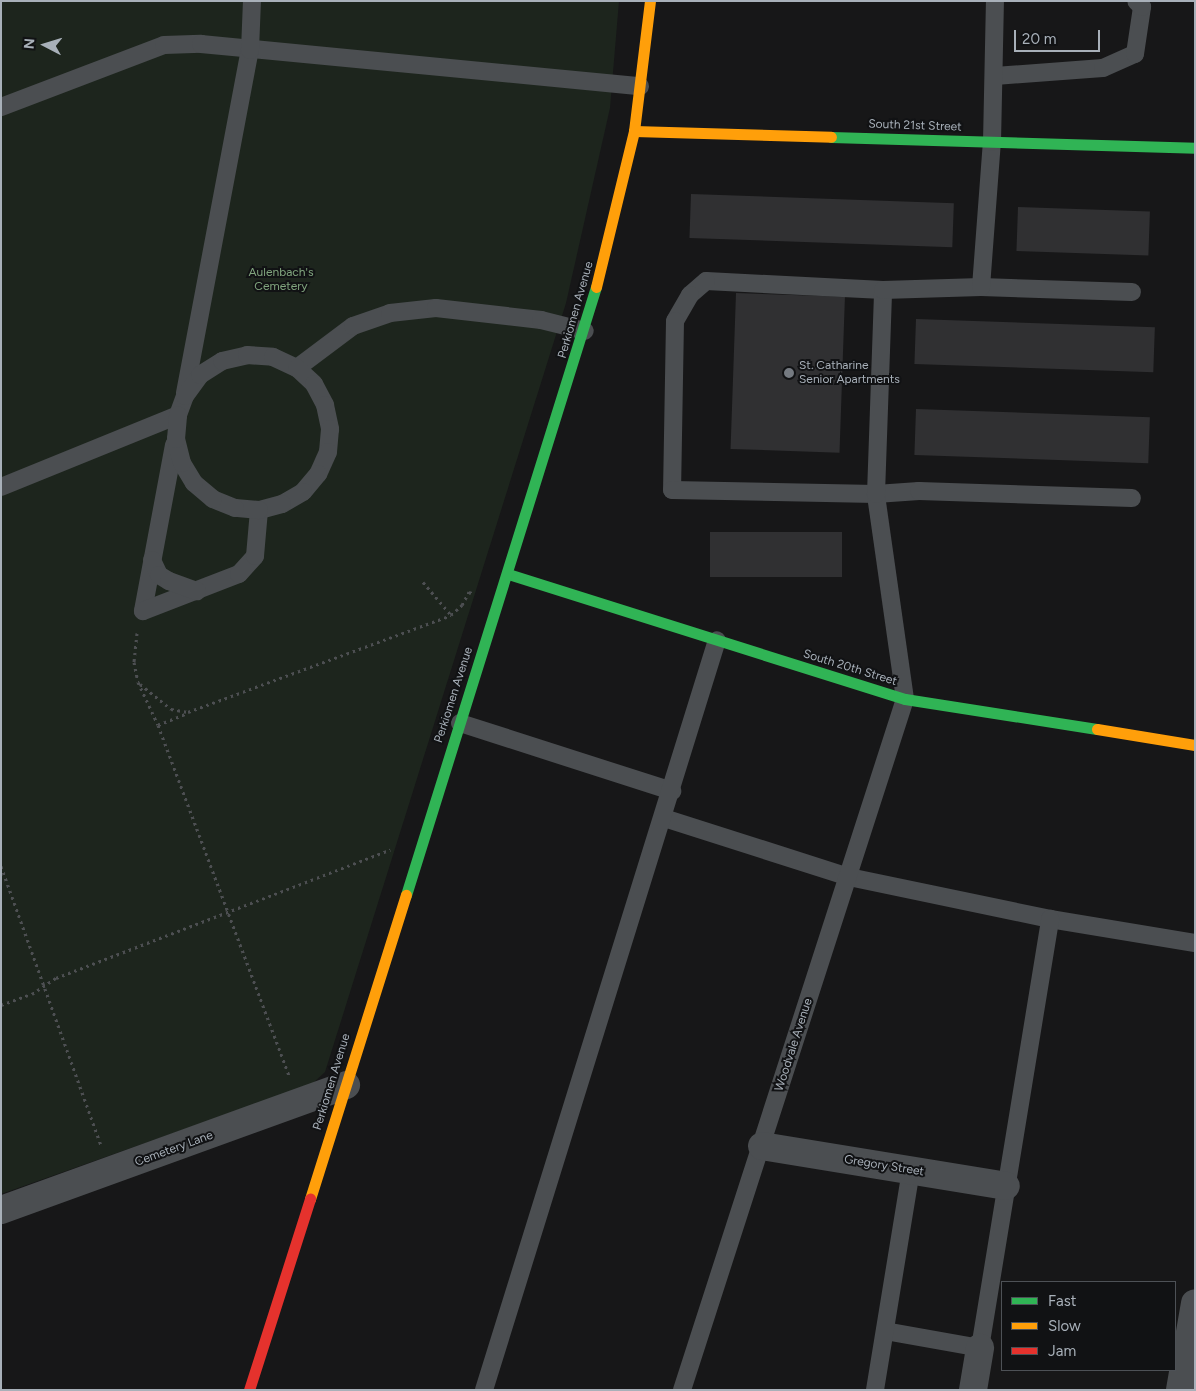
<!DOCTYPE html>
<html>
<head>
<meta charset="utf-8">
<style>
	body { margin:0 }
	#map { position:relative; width:1196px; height:1391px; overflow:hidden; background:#171718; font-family:Figtree,sans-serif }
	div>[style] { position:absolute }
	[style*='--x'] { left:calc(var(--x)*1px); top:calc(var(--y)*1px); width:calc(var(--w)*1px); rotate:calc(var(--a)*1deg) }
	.green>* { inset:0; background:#1d251d }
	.building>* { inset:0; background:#303032; transform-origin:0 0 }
	.path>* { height:3px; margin-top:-1.5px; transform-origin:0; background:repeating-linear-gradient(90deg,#4d4f52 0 2.5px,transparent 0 6.5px) }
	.lane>* { height:18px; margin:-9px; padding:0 9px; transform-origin:9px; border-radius:9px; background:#4b4e51 }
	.street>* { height:28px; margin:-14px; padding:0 14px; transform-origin:14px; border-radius:14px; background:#4b4e51 }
	.fast>* { height:11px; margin:-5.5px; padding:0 5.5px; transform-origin:5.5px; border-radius:5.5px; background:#30b455 }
	.slow>* { height:11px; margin:-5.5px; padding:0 5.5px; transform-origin:5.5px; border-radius:5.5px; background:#ff9f0a }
	.jam>* { height:11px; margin:-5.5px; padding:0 5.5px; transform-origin:5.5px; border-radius:5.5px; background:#e5322d }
	.dots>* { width:14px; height:14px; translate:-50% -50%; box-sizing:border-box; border:2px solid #111214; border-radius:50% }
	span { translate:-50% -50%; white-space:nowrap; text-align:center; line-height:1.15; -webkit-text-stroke:4px #111214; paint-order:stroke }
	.street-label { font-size:12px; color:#a8b0b9 }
	.park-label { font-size:12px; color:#81a57e }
	.poi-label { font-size:12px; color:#a8b0b9 }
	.left { translate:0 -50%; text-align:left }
	.frame { position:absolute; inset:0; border:2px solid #a8b0b9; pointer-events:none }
	.legend { position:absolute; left:1001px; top:1281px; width:175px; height:90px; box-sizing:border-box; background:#111214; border:1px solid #4d5156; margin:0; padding:6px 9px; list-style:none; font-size:15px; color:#a8b0b9 }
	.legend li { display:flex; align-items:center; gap:10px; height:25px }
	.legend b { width:25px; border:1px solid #4d5156 }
	.north { position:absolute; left:20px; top:20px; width:50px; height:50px; -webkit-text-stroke:4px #111214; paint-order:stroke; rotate:275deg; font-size:14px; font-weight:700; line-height:20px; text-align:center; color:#a8b0b9 }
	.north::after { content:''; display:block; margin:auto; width:18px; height:22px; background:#a8b0b9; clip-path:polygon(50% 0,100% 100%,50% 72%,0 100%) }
	.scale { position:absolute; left:1014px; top:30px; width:86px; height:22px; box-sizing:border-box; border:2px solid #a8b0b9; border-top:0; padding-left:6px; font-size:15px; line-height:18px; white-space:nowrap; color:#a8b0b9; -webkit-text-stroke:4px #111214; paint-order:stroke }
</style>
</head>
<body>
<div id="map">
	<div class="green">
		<div style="clip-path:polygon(1px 1px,619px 1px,610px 108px,566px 303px,325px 1072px,312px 1084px,1px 1194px)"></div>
	</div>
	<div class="building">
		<div style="left:691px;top:194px;width:263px;height:44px;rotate:2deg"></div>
		<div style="left:1018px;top:207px;width:132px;height:44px;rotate:2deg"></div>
		<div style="left:736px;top:293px;width:109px;height:156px;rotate:2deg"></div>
		<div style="left:916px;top:319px;width:239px;height:45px;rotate:2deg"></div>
		<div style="left:916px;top:409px;width:234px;height:46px;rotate:2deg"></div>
		<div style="left:710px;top:532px;width:132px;height:45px"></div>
	</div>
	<div class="path">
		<div style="--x:423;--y:582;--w:43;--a:49.7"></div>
		<div style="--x:137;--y:633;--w:29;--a:96"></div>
		<div style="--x:134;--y:662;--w:20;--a:79"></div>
		<div style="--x:138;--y:682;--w:47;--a:65.1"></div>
		<div style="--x:158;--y:725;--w:375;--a:69.5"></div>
		<div style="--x:140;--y:684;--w:40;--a:39"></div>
		<div style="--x:171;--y:709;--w:17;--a:10"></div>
		<div style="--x:188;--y:712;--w:280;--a:-20.2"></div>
		<div style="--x:451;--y:615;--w:15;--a:-42"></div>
		<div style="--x:462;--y:605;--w:15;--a:-62"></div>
		<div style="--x:469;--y:592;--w:3;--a:18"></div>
		<div style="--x:158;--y:725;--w:31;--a:-22"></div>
		<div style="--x:1;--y:866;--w:296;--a:70.3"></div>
		<div style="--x:1;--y:1005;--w:33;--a:-20"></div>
		<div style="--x:32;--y:994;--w:29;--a:-34"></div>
		<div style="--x:56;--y:978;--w:358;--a:-21"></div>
	</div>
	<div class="lane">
		<div style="--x:995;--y:76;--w:108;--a:-4.2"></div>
		<div style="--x:1103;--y:68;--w:35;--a:-24"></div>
		<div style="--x:1135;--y:54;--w:48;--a:-81.5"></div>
		<div style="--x:1142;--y:7;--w:8;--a:-135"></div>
		<div style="--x:1;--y:107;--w:174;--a:-20.8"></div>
		<div style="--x:164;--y:45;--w:37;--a:-2"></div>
		<div style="--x:201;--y:44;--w:441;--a:5.5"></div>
		<div style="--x:981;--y:287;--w:151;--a:1.9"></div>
		<div style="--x:883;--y:290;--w:177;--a:-177.1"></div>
		<div style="--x:706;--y:281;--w:21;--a:139"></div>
		<div style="--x:690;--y:295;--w:30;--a:120"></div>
		<div style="--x:675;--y:321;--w:169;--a:91"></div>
		<div style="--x:672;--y:490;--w:204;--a:1.1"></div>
		<div style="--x:876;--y:494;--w:43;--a:-4"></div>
		<div style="--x:919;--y:491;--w:213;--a:1.9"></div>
		<div style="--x:297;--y:368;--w:70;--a:-36.9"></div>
		<div style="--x:353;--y:326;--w:39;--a:-19"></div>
		<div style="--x:390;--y:313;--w:46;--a:-6.2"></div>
		<div style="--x:436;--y:308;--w:106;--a:6.5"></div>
		<div style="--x:541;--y:320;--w:45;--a:14"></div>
		<div style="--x:185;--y:393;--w:349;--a:-79.3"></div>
		<div style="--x:250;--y:50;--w:49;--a:-87.7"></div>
		<div style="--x:174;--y:445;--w:169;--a:100.6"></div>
		<div style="--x:143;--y:611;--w:103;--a:-21.1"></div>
		<div style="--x:239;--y:574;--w:24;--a:-48"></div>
		<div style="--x:255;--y:556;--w:46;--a:-85"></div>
		<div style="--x:1;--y:487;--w:191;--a:-22.1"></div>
		<div style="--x:178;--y:415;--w:20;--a:-70"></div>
		<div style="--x:185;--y:396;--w:26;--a:-54"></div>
		<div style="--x:200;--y:375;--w:26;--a:-32"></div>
		<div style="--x:222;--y:361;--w:26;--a:-13"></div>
		<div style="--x:247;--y:355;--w:26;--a:4"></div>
		<div style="--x:273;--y:357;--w:26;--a:25"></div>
		<div style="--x:297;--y:368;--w:23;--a:43"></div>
		<div style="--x:314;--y:384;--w:24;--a:62"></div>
		<div style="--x:325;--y:405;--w:25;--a:78"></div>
		<div style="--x:330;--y:429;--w:23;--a:95"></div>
		<div style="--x:328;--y:452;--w:24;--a:114"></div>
		<div style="--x:318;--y:474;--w:23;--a:130"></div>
		<div style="--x:303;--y:492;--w:24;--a:150"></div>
		<div style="--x:282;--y:504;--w:24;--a:165"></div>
		<div style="--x:259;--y:510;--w:24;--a:-175"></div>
		<div style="--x:235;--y:508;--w:24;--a:-158"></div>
		<div style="--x:213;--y:499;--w:25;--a:-140"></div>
		<div style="--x:194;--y:483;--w:23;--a:-121"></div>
		<div style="--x:182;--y:463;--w:25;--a:-104"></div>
		<div style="--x:176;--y:439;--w:24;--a:-85"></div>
		<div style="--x:152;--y:560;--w:17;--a:65"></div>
		<div style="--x:159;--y:575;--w:12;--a:31"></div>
		<div style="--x:169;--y:581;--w:30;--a:20"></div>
		<div style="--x:460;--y:723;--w:223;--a:17.8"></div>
		<div style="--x:664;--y:818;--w:194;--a:17.7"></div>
		<div style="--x:849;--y:877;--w:205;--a:11.8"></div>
		<div style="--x:1050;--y:919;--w:147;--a:9.4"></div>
		<div style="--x:885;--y:1331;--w:97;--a:10.1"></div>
		<div style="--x:980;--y:1348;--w:435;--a:-80.7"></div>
		<div style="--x:484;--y:1390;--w:785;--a:-72.74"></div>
		<div style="--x:682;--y:1390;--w:726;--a:-72.11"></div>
		<div style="--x:905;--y:699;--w:207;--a:-98.1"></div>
		<div style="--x:876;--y:494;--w:204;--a:-88"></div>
		<div style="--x:883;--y:290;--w:98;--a:-1.8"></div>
		<div style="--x:981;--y:287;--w:145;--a:-85.7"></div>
		<div style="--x:992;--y:142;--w:141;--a:-88.8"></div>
		<div style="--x:875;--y:1390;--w:223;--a:-80.7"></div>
	</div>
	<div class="street">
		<div style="--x:762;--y:1146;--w:247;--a:9.3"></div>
		<div style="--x:1;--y:1210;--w:367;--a:-19.9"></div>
		<div style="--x:973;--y:1390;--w:43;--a:-80.5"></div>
		<div style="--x:1180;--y:1390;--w:88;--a:-80.2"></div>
	</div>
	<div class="fast">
		<div style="--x:831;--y:137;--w:364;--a:1.7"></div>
		<div style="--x:508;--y:574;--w:416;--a:17.5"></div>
		<div style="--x:905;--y:699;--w:194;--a:8.9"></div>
		<div style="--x:406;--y:895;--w:637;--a:-72.65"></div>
	</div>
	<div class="slow">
		<div style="--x:634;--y:131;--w:197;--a:1.7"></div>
		<div style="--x:596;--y:287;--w:161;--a:-76.3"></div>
		<div style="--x:634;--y:131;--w:131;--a:-83"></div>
		<div style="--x:1097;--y:729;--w:99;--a:9.3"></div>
		<div style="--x:310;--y:1199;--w:319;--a:-72.5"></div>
	</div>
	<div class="jam">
		<div style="--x:249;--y:1390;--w:201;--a:-72.3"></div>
	</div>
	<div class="dots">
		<div style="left:789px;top:373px;background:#757a81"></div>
	</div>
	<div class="street-label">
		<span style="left:915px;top:126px;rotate:2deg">South 21st Street</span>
		<span style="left:576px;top:310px;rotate:-74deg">Perkiomen Avenue</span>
		<span style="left:850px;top:668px;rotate:17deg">South 20th Street</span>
		<span style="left:454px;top:695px;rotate:-72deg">Perkiomen Avenue</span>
		<span style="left:794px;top:1045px;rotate:-72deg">Woodvale Avenue</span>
		<span style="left:332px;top:1082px;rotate:-73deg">Perkiomen Avenue</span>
		<span style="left:174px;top:1149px;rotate:-20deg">Cemetery Lane</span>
		<span style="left:884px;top:1166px;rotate:9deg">Gregory Street</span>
	</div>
	<div class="park-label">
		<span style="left:281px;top:280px">Aulenbach's<br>Cemetery</span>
	</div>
	<div class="poi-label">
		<span class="left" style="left:799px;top:373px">St. Catharine<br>Senior Apartments</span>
	</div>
	<div class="frame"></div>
	<ul class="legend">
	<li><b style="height:6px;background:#30b455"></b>Fast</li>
	<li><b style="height:6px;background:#ff9f0a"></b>Slow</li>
	<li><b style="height:6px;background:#e5322d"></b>Jam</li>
	</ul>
	<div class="north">N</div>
	<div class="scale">20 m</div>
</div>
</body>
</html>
